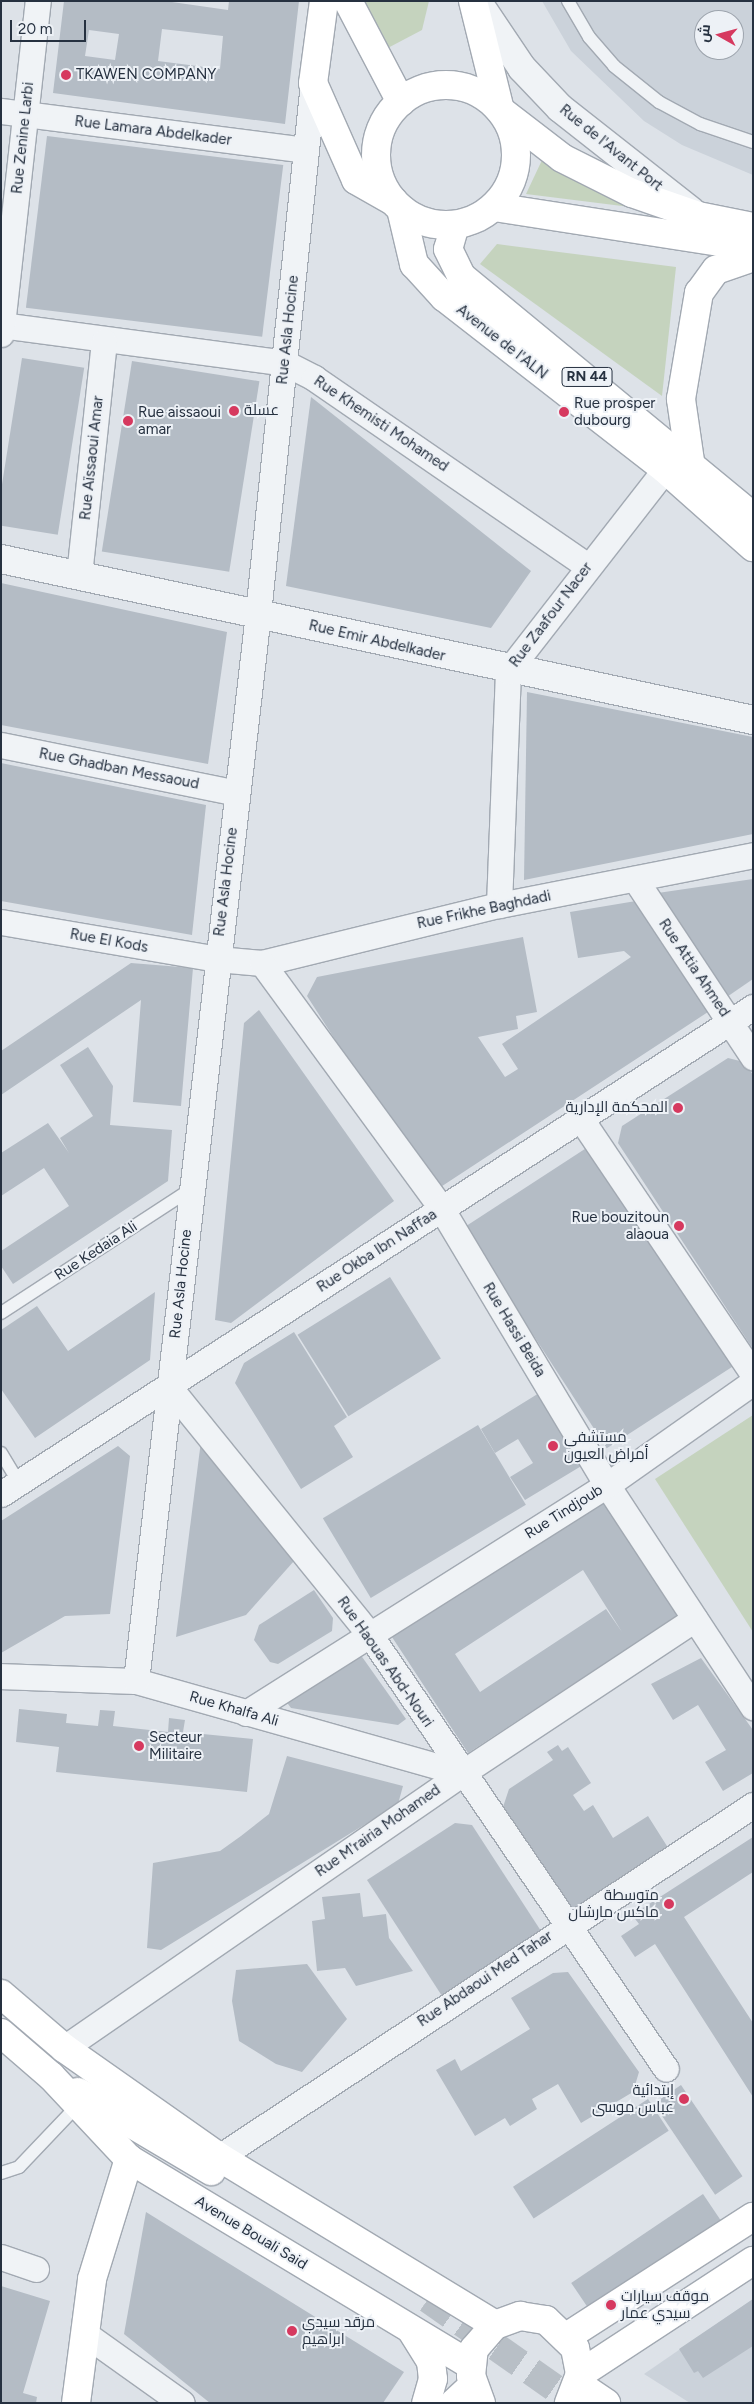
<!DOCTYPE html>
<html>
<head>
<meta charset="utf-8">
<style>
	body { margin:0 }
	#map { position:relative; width:754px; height:2404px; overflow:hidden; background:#dde2e8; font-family:Figtree,Cairo,sans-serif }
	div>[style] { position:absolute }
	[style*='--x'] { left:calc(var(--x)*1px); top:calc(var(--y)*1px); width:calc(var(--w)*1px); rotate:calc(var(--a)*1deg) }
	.built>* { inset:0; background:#cbd2da }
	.green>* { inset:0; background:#c5d3be }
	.building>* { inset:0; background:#b4bcc5; transform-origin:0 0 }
	.primary-tunnel>* { height:28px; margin-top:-14px; transform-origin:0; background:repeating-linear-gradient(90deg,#b8bfc6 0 28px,transparent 0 42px) }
	.roads { filter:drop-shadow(1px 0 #a2a9b2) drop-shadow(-1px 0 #a2a9b2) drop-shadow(0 1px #a2a9b2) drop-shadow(0 -1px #a2a9b2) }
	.service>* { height:12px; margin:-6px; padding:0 6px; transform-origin:6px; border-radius:6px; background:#f0f3f6 }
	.minor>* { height:25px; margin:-12.5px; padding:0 12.5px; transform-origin:12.5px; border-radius:12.5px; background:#f0f3f6 }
	.tertiary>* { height:28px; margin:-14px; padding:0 14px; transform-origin:14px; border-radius:14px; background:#f0f3f6 }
	.secondary>* { height:28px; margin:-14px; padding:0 14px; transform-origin:14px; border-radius:14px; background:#fff }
	.primary>* { height:28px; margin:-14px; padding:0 14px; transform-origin:14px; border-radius:14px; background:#fff }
	.primary>.ring { margin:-14px; padding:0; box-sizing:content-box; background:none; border:28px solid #fff; border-radius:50% }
	.dots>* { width:14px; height:14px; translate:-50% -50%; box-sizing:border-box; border:2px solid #edf1f6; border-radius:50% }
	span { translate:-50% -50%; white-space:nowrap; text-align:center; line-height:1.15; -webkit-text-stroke:4px #edf1f6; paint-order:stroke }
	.shield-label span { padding:1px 4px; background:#edf1f6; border:1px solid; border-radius:4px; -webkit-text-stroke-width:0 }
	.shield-label { font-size:14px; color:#263140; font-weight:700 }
	.poi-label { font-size:15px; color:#263140 }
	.left { translate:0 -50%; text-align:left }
	.right { translate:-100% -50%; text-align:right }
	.street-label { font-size:15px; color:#263140 }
	.frame { position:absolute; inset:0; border:2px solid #263140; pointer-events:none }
	.north { position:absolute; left:694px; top:10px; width:50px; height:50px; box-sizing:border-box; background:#edf1f6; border:1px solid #9da4ad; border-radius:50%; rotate:277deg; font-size:14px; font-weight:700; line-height:20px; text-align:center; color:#263140 }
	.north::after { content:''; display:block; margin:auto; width:18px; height:22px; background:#d6395f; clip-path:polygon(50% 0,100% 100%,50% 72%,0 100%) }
	.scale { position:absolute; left:10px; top:20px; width:76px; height:22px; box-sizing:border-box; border:2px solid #263140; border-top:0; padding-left:6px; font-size:15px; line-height:18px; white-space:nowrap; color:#263140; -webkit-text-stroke:4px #edf1f6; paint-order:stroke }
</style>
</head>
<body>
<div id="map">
	<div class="built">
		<div style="clip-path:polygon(evenodd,542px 1px,753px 1px,753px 175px,682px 145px,644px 121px,571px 51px,542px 1px,704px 20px,734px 20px,734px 50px,704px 50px,704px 20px)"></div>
		<div style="clip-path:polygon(753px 2299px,753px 2403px,690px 2403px,644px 2374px)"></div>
	</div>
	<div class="green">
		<div style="clip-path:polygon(366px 1px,429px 1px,422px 30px,384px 50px,367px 35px)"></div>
		<div style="clip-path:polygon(543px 158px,630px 207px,526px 194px)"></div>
		<div style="clip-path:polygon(497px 244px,676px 267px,662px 396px,480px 264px)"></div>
		<div style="clip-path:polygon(753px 1415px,753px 1632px,655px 1479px)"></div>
	</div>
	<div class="building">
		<div style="clip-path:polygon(evenodd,64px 1px,165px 1px,228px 10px,229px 1px,299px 1px,285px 124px,53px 93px,64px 1px,162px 29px,223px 36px,220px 69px,158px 61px,162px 29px,64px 1px,89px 30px,119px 34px,115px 60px,85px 56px,89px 30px)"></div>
		<div style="left:47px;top:136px;width:238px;height:173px;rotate:7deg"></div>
		<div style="left:22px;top:358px;width:63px;height:169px;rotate:9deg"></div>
		<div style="left:132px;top:361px;width:129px;height:193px;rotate:9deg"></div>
		<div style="clip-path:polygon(311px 397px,531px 571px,491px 628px,286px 586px)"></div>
		<div style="clip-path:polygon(1px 583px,227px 632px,208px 764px,1px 725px)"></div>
		<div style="clip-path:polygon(527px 692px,753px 737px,753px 834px,524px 880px)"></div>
		<div style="clip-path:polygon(1px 763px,206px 805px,192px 935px,1px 901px)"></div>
		<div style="clip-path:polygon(753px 879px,753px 979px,721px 1001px,651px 894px)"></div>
		<div style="clip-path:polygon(636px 901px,708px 1012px,433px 1192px,307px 996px,317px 977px,523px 937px,537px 1012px,516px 1016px,518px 1029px,478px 1037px,505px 1077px,518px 1069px,502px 1044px,631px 957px,624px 951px,578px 958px,570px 912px)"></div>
		<div style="clip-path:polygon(131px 963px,193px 968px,181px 1106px,133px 1102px,141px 1000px,1px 1095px,1px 1051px)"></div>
		<div style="clip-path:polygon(259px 1010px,394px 1201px,231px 1323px,215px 1320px,244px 1023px)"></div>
		<div style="clip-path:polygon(88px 1047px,113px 1086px,110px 1125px,172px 1130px,168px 1181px,13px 1284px,1px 1266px,1px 1251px,69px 1206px,44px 1168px,1px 1196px,1px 1153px,48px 1123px,69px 1153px,60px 1138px,93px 1116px,60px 1065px)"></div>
		<div style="clip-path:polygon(728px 1058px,744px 1062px,753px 1075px,753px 1349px,618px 1143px,622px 1126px)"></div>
		<div style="left:591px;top:1145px;width:263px;height:152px;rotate:57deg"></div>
		<div style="left:390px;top:1277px;width:96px;height:109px;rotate:58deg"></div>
		<div style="clip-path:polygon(155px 1292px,150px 1360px,35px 1438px,1px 1389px,1px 1330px,37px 1306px,68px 1351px)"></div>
		<div style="clip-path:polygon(294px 1332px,347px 1417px,334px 1426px,353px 1457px,301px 1489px,235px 1383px,244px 1363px)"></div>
		<div style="clip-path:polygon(544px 1390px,588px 1462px,525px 1500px,510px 1477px,533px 1463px,518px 1439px,495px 1453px,481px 1429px)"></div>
		<div style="left:478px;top:1425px;width:93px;height:181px;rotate:59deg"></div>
		<div style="clip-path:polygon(201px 1441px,294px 1561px,246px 1615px,176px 1637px)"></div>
		<div style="clip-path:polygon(118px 1446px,130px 1456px,110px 1614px,65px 1616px,1px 1653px,1px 1521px)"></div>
		<div style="clip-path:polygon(evenodd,605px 1499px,679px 1615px,468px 1753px,392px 1637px,605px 1499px,583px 1570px,622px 1632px,606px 1609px,480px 1692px,455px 1654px,583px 1570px)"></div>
		<div style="clip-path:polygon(314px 1590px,333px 1618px,332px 1631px,278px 1664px,270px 1662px,254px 1640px,259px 1625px)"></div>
		<div style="clip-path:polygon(360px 1654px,406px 1719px,398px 1725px,291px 1708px,285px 1700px)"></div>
		<div style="clip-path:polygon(701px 1658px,753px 1730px,753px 1773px,723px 1791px,705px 1762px,726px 1750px,698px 1705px,673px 1720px,651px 1684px)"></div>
		<div style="clip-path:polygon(19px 1709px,67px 1714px,66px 1723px,98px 1726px,100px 1710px,115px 1711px,113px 1726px,168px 1732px,169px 1718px,185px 1720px,183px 1732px,253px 1739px,247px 1792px,56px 1772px,59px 1747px,16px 1742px)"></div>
		<div style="clip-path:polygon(558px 1745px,562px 1751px,568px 1747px,591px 1783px,573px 1795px,584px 1811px,593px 1805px,613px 1838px,648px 1816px,672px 1854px,568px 1919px,501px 1813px,509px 1789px,553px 1760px,547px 1752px)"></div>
		<div style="clip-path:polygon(287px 1756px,403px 1786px,398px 1804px,161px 1950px,147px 1948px,153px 1863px,220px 1851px,241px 1836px,269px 1814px)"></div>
		<div style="clip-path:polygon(455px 1823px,472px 1825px,541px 1931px,442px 1996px,367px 1880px)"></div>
		<div style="clip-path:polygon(753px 1837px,753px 1872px,684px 1917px,753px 2023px,753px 2097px,655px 1944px,635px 1957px,621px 1936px,639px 1924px,632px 1915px)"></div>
		<div style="clip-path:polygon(360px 1893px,363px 1917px,386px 1914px,389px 1938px,413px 1971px,356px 1986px,345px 1968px,317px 1971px,312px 1921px,325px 1919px,322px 1897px)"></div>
		<div style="clip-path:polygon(307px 1964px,347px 2019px,302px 2072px,276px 2064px,239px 2041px,232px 2001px,236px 1970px)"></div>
		<div style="clip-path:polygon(568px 1972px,639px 2072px,633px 2092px,581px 2123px,558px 2084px,532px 2099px,537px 2109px,510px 2126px,505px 2118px,475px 2136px,436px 2070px,455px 2059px,461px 2071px,530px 2029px,511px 1998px,553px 1973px)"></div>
		<div style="left:681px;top:2085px;width:110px;height:33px;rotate:56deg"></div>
		<div style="left:648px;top:2099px;width:38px;height:161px;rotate:57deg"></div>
		<div style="left:703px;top:2194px;width:34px;height:159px;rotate:56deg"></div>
		<div style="clip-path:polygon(146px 2212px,404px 2372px,383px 2403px,210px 2403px,124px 2334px)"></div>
		<div style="clip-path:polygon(1px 2286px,50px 2301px,23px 2393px,37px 2397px,36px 2403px,1px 2403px)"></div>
		<div style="clip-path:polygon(753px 2299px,753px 2346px,703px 2378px,698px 2371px,694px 2373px,679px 2349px)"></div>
	</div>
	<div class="primary-tunnel">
		<div style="--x:428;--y:2299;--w:181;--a:35.1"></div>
	</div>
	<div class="roads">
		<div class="service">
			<div style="--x:568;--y:1;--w:42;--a:59.7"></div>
			<div style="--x:589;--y:37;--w:38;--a:49"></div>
			<div style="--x:614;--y:66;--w:58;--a:38.7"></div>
			<div style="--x:659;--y:102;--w:47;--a:28.2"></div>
			<div style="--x:700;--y:124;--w:56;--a:18.8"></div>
			<div style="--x:1;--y:1313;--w:227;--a:-33.1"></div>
			<div style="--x:1;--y:1453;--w:35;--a:59"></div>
			<div style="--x:1;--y:2173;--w:19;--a:-18"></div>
			<div style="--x:19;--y:2167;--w:86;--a:-46.4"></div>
		</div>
		<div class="minor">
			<div style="--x:1;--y:111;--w:306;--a:7.3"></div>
			<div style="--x:1;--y:325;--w:287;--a:7.6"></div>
			<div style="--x:285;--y:363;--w:33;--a:27"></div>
			<div style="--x:314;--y:378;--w:332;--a:34.5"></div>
			<div style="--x:1;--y:334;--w:335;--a:-83.7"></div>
			<div style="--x:79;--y:575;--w:235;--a:-83.9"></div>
			<div style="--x:1;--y:745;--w:240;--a:11.5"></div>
			<div style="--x:635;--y:879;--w:214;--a:56.5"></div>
			<div style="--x:499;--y:905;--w:234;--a:-87.8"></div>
			<div style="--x:508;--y:671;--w:256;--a:-52.1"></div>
			<div style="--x:1;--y:922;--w:219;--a:9.7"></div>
			<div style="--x:217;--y:959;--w:45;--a:5.1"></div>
			<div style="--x:262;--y:963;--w:244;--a:-13.8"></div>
			<div style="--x:499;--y:905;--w:259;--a:-11.1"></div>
			<div style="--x:262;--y:963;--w:303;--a:53.8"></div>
			<div style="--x:441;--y:1208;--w:323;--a:59.1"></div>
			<div style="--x:607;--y:1485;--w:266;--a:56.7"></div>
			<div style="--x:581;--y:1119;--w:308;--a:56"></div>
			<div style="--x:170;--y:1388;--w:318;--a:51"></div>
			<div style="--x:370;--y:1635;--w:525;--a:55.7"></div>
			<div style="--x:1;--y:1494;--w:896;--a:-32.93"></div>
			<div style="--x:1;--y:1676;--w:135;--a:2.1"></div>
			<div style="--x:136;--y:1681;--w:339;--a:15.8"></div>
			<div style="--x:136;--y:1681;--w:1075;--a:-83.48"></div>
			<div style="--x:258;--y:613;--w:533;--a:-84.08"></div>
			<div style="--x:246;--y:1713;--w:427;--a:-32.3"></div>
			<div style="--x:607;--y:1485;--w:179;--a:-35.2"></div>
			<div style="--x:64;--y:2048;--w:484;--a:-34.6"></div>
			<div style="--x:462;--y:1773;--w:279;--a:-33.5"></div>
			<div style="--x:219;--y:2157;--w:640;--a:-33.39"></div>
			<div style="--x:1;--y:2257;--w:37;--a:19"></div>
			<div style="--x:88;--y:2336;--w:115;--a:35.5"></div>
		</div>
		<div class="tertiary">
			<div style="--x:477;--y:1;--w:81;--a:56.1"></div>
			<div style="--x:522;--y:68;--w:55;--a:46.5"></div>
			<div style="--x:560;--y:108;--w:167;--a:38.2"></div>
			<div style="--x:1;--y:559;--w:769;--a:12.08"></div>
		</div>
		<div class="secondary">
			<div style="--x:76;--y:2403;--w:125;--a:-82.6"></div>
			<div style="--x:92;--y:2279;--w:126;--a:-72.9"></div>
		</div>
		<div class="primary">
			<div style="--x:324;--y:1;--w:83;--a:97.6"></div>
			<div style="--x:313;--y:83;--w:106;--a:66.1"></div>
			<div style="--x:356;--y:180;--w:43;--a:29.6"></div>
			<div style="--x:348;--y:1;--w:114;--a:62.3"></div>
			<div style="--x:473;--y:1;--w:112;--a:76.1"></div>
			<div style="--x:500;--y:110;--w:78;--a:37.7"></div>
			<div style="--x:562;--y:158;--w:78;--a:26.6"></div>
			<div style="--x:632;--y:193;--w:70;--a:19.2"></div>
			<div style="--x:698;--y:216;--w:56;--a:11.3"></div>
			<div class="ring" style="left:376px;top:85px;width:112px;height:112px"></div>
			<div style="--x:494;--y:207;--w:262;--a:8.8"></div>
			<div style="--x:401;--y:209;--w:57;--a:76.7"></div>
			<div style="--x:414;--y:264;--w:45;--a:47.7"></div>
			<div style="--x:444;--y:297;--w:280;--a:37.9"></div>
			<div style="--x:665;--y:469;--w:118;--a:41.6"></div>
			<div style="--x:455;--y:225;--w:25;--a:106"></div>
			<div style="--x:448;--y:249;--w:30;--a:64"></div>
			<div style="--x:461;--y:276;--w:379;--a:39.5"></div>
			<div style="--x:690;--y:461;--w:63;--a:-98.3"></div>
			<div style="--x:681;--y:399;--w:108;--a:-80.4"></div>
			<div style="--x:699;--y:293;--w:29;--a:-54"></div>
			<div style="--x:716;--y:270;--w:39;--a:-19"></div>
			<div style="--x:1;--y:1994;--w:83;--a:40.6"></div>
			<div style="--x:64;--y:2048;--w:189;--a:35.1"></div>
			<div style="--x:219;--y:2157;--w:323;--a:31.3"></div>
			<div style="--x:1;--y:2033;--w:66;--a:40.7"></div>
			<div style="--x:51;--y:2076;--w:114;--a:46.8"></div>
			<div style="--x:129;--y:2159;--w:399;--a:31.1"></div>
			<div style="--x:78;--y:2092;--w:155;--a:30.7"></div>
			<div style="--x:412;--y:2331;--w:36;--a:58"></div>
			<div style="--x:431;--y:2361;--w:18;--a:84"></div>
			<div style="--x:433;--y:2379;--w:25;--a:106"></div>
			<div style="--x:568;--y:2336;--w:220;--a:-32.8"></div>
			<div style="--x:580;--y:2374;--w:207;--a:-33.2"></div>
			<div style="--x:578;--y:2384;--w:34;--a:34"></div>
			<div style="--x:454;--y:2403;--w:25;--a:-43"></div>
			<div style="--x:481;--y:2403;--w:29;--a:-110"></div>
			<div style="--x:471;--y:2376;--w:27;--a:-84"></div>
			<div style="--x:474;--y:2349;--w:32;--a:-49"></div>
			<div style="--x:495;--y:2325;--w:27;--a:-20"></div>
			<div style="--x:520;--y:2316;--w:26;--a:9"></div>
			<div style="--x:546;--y:2320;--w:40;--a:44"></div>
			<div style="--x:575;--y:2348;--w:26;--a:79"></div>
			<div style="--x:580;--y:2374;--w:31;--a:111"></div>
		</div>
	</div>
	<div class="dots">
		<div style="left:66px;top:75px;background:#d6395f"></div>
		<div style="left:234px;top:411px;background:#d6395f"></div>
		<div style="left:564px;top:412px;background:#d6395f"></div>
		<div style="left:128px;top:421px;background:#d6395f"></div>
		<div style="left:678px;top:1108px;background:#d6395f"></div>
		<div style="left:679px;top:1226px;background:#d6395f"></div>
		<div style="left:553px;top:1446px;background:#d6395f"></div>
		<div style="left:139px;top:1746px;background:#d6395f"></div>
		<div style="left:669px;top:1904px;background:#d6395f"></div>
		<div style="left:684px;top:2099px;background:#d6395f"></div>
		<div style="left:611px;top:2305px;background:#d6395f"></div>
		<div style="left:292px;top:2331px;background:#d6395f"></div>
	</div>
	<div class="shield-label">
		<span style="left:587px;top:377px">RN 44</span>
	</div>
	<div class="poi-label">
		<span class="left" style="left:76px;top:75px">TKAWEN COMPANY</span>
		<span class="left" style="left:574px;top:412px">Rue prosper<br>dubourg</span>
		<span class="left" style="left:244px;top:411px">عسلة</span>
		<span class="left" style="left:138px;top:421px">Rue aissaoui<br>amar</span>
		<span class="right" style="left:668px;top:1108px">المحكمة الإدارية</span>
		<span class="right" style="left:669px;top:1226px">Rue bouzitoun<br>alaoua</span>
		<span class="left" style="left:564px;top:1446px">مستشفى<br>أمراض العيون</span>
		<span class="left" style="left:149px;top:1746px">Secteur<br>Militaire</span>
		<span class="right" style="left:659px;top:1904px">متوسطة<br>ماكس مارشان</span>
		<span class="right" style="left:674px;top:2099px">إبتدائية<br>عباس موسى</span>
		<span class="left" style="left:621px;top:2305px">موقف سيارات<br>سيدي عمار</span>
		<span class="left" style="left:302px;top:2331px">مرقد سيدي<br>ابراهيم</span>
	</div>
	<div class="street-label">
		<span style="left:153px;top:131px;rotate:7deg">Rue Lamara Abdelkader</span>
		<span style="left:23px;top:138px;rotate:-84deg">Rue Zenine Larbi</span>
		<span style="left:611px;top:148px;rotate:39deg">Rue de l'Avant Port</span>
		<span style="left:288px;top:330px;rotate:-84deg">Rue Asla Hocine</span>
		<span style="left:502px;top:342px;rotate:38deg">Avenue de l'ALN</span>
		<span style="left:381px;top:424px;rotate:34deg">Rue Khemisti Mohamed</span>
		<span style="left:92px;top:458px;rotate:-84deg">Rue Aïssaoui Amar</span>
		<span style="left:551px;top:615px;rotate:-53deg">Rue Zaafour Nacer</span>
		<span style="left:377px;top:641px;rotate:13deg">Rue Emir Abdelkader</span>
		<span style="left:119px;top:769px;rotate:11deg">Rue Ghadban Messaoud</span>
		<span style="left:226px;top:882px;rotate:-83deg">Rue Asla Hocine</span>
		<span style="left:484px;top:910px;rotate:-12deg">Rue Frikhe Baghdadi</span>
		<span style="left:109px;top:941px;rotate:10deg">Rue El Kods</span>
		<span style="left:694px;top:968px;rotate:56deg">Rue Attia Ahmed</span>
		<span style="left:96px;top:1251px;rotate:-33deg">Rue Kedaia Ali</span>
		<span style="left:377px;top:1251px;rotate:-33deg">Rue Okba Ibn Naffaa</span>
		<span style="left:181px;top:1284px;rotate:-84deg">Rue Asla Hocine</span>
		<span style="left:514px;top:1330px;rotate:59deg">Rue Hassi Beida</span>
		<span style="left:564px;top:1512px;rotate:-32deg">Rue Tindjoub</span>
		<span style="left:385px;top:1662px;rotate:55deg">Rue Haouas Abd-Nouri</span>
		<span style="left:234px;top:1709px;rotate:16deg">Rue Khalfa Ali</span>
		<span style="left:378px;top:1831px;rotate:-35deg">Rue M'rairia Mohamed</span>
		<span style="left:485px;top:1979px;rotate:-34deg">Rue Abdaoui Med Tahar</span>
		<span style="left:251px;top:2233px;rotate:31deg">Avenue Bouali Said</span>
	</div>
	<div class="frame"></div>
	<div class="north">ش</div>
	<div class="scale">20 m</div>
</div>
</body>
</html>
